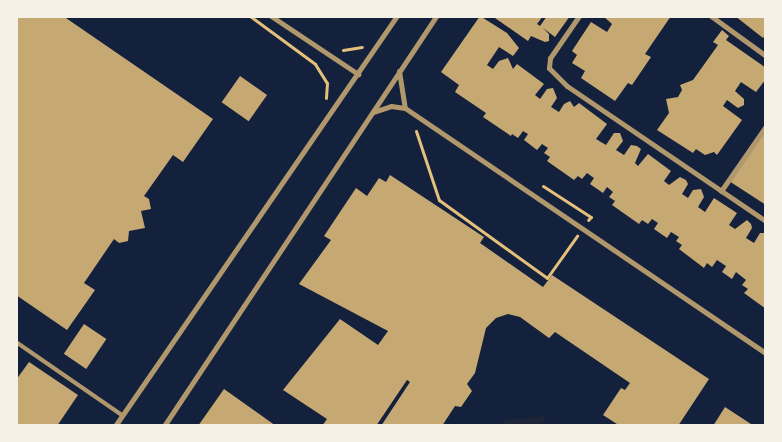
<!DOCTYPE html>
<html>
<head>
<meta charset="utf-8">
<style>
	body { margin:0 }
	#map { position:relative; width:782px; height:442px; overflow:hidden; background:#14213d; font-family:"Fira Sans Condensed",sans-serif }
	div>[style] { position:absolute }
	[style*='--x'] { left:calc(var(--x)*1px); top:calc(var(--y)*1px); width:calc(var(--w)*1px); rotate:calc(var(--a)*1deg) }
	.green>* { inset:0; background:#1d2539 }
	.building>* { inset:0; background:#c6a872; transform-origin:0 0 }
	.path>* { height:3px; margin:-1.5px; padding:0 1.5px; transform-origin:1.5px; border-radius:1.5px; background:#e5c07b }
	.service>* { height:4px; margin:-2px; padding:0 2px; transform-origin:2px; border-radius:2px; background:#b1986c }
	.minor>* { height:5px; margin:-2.5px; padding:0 2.5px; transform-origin:2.5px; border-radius:2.5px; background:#b1986c }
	span { translate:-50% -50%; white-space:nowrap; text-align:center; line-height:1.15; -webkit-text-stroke:4px #f6f1e7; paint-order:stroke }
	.frame { position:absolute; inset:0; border:18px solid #f6f1e7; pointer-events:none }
</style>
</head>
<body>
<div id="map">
	<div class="green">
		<div style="clip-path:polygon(547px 416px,540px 426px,501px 426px,505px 420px)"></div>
	</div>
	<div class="building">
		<div style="clip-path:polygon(16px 16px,63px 16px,213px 119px,183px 162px,173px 155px,144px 196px,149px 199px,151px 209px,141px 211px,145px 228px,129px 231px,128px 241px,119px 243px,114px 239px,84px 283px,95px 290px,67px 330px,16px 295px)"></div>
		<div style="clip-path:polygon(480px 16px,507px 33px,519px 48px,513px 56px,499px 47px,487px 65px,493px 69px,499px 61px,508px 58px,513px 69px,517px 64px,544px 84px,535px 95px,540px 99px,547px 89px,553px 88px,557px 98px,551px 107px,559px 112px,564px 104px,570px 101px,574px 107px,579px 103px,607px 124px,596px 139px,606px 145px,614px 133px,620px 133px,623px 141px,616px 150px,624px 155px,631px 145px,637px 146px,641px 149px,635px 163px,638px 166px,648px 154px,671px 171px,664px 181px,669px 185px,680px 177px,686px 180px,688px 184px,682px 194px,688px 198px,693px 190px,701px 189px,704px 197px,698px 207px,705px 212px,714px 198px,737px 213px,729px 225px,735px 229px,747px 220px,751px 224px,752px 228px,746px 238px,754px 243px,760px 233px,766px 233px,766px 309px,744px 293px,748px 289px,742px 285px,746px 280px,736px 272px,732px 279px,722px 272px,726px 266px,717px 260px,712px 267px,707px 263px,704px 268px,679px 249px,682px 245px,676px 241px,679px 237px,671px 232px,667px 238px,654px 229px,658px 223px,652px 219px,648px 224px,642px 220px,639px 224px,612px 205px,615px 201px,609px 197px,613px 192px,607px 187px,603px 193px,590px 184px,594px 178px,587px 173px,582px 179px,578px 176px,574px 180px,547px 161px,550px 157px,544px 153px,548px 148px,542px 144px,537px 150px,524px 140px,528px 134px,523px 131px,518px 138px,512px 134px,511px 136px,483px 117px,486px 113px,455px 92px,459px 85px,441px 72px)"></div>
		<div style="clip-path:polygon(497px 16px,543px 16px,537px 24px,540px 26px,547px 16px,570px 16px,555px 37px,543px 28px,549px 34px,549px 41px,545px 42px,531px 36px,528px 41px,495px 18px)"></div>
		<div style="clip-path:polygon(603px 16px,671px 16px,645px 54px,651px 57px,632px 85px,628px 83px,615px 101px,581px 78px,585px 71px,572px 63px,577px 55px,572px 51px,591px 22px,607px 32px,612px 24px)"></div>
		<div style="clip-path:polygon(735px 16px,764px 16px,766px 34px,763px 38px)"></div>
		<div style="clip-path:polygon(722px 30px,729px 36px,726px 40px,766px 68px,766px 79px,756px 92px,741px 82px,735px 91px,744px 99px,744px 105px,738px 108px,727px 100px,723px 106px,742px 120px,717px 155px,714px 152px,705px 155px,696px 149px,693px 153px,657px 130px,669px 113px,666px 99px,678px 97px,682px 90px,680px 85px,693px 80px,718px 45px,713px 42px)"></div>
		<div style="left:240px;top:76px;width:33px;height:32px;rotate:35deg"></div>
		<div style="clip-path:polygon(766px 127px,766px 205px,729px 181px)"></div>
		<div style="clip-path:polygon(390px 175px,484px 237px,480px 243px,543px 287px,552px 275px,709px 379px,678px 426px,620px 426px,603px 415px,621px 388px,625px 390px,630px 383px,555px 332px,549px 338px,520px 317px,508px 314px,496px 318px,486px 328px,475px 373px,467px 384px,472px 391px,461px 407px,455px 406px,442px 426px,381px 426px,410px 382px,407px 380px,376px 426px,322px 426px,327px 419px,283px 390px,340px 319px,378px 345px,388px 331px,299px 284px,331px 240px,324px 236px,356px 188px,367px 196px,379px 178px,386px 182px)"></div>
		<div style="left:84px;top:324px;width:27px;height:36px;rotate:34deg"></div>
		<div style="clip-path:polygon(29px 362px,78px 395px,57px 426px,16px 426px,16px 380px)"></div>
		<div style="clip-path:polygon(224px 389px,276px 426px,198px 426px)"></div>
		<div style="clip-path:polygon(725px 407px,754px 426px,713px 426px)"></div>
	</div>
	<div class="path">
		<div style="--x:250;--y:16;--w:81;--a:36.4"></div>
		<div style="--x:315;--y:64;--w:22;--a:58"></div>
		<div style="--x:327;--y:83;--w:15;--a:94"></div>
		<div style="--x:343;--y:50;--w:19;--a:-9"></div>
		<div style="--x:416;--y:131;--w:73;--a:71.6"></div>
		<div style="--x:439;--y:200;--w:133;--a:35.8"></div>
		<div style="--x:547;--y:278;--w:52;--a:-54.5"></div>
		<div style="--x:543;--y:186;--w:57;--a:32.9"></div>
		<div style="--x:591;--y:217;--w:4;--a:135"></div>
	</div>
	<div class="service">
		<div style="--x:16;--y:342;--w:129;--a:34.6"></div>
	</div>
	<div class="minor">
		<div style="--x:271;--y:16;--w:105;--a:33.7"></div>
		<div style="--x:579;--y:16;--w:51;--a:124.6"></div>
		<div style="--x:550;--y:58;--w:10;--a:96"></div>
		<div style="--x:549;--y:68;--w:25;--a:45"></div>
		<div style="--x:567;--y:86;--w:240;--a:34.2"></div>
		<div style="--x:711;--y:16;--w:68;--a:36"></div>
		<div style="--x:399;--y:71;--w:37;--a:81"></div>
		<div style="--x:373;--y:112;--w:19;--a:-18"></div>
		<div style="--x:391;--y:106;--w:14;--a:8"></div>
		<div style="--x:405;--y:108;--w:436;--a:34.2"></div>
		<div style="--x:721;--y:191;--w:79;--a:-55.3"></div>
		<div style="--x:115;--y:426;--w:498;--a:-55.5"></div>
		<div style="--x:164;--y:426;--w:492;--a:-56.4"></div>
	</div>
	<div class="frame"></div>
</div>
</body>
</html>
